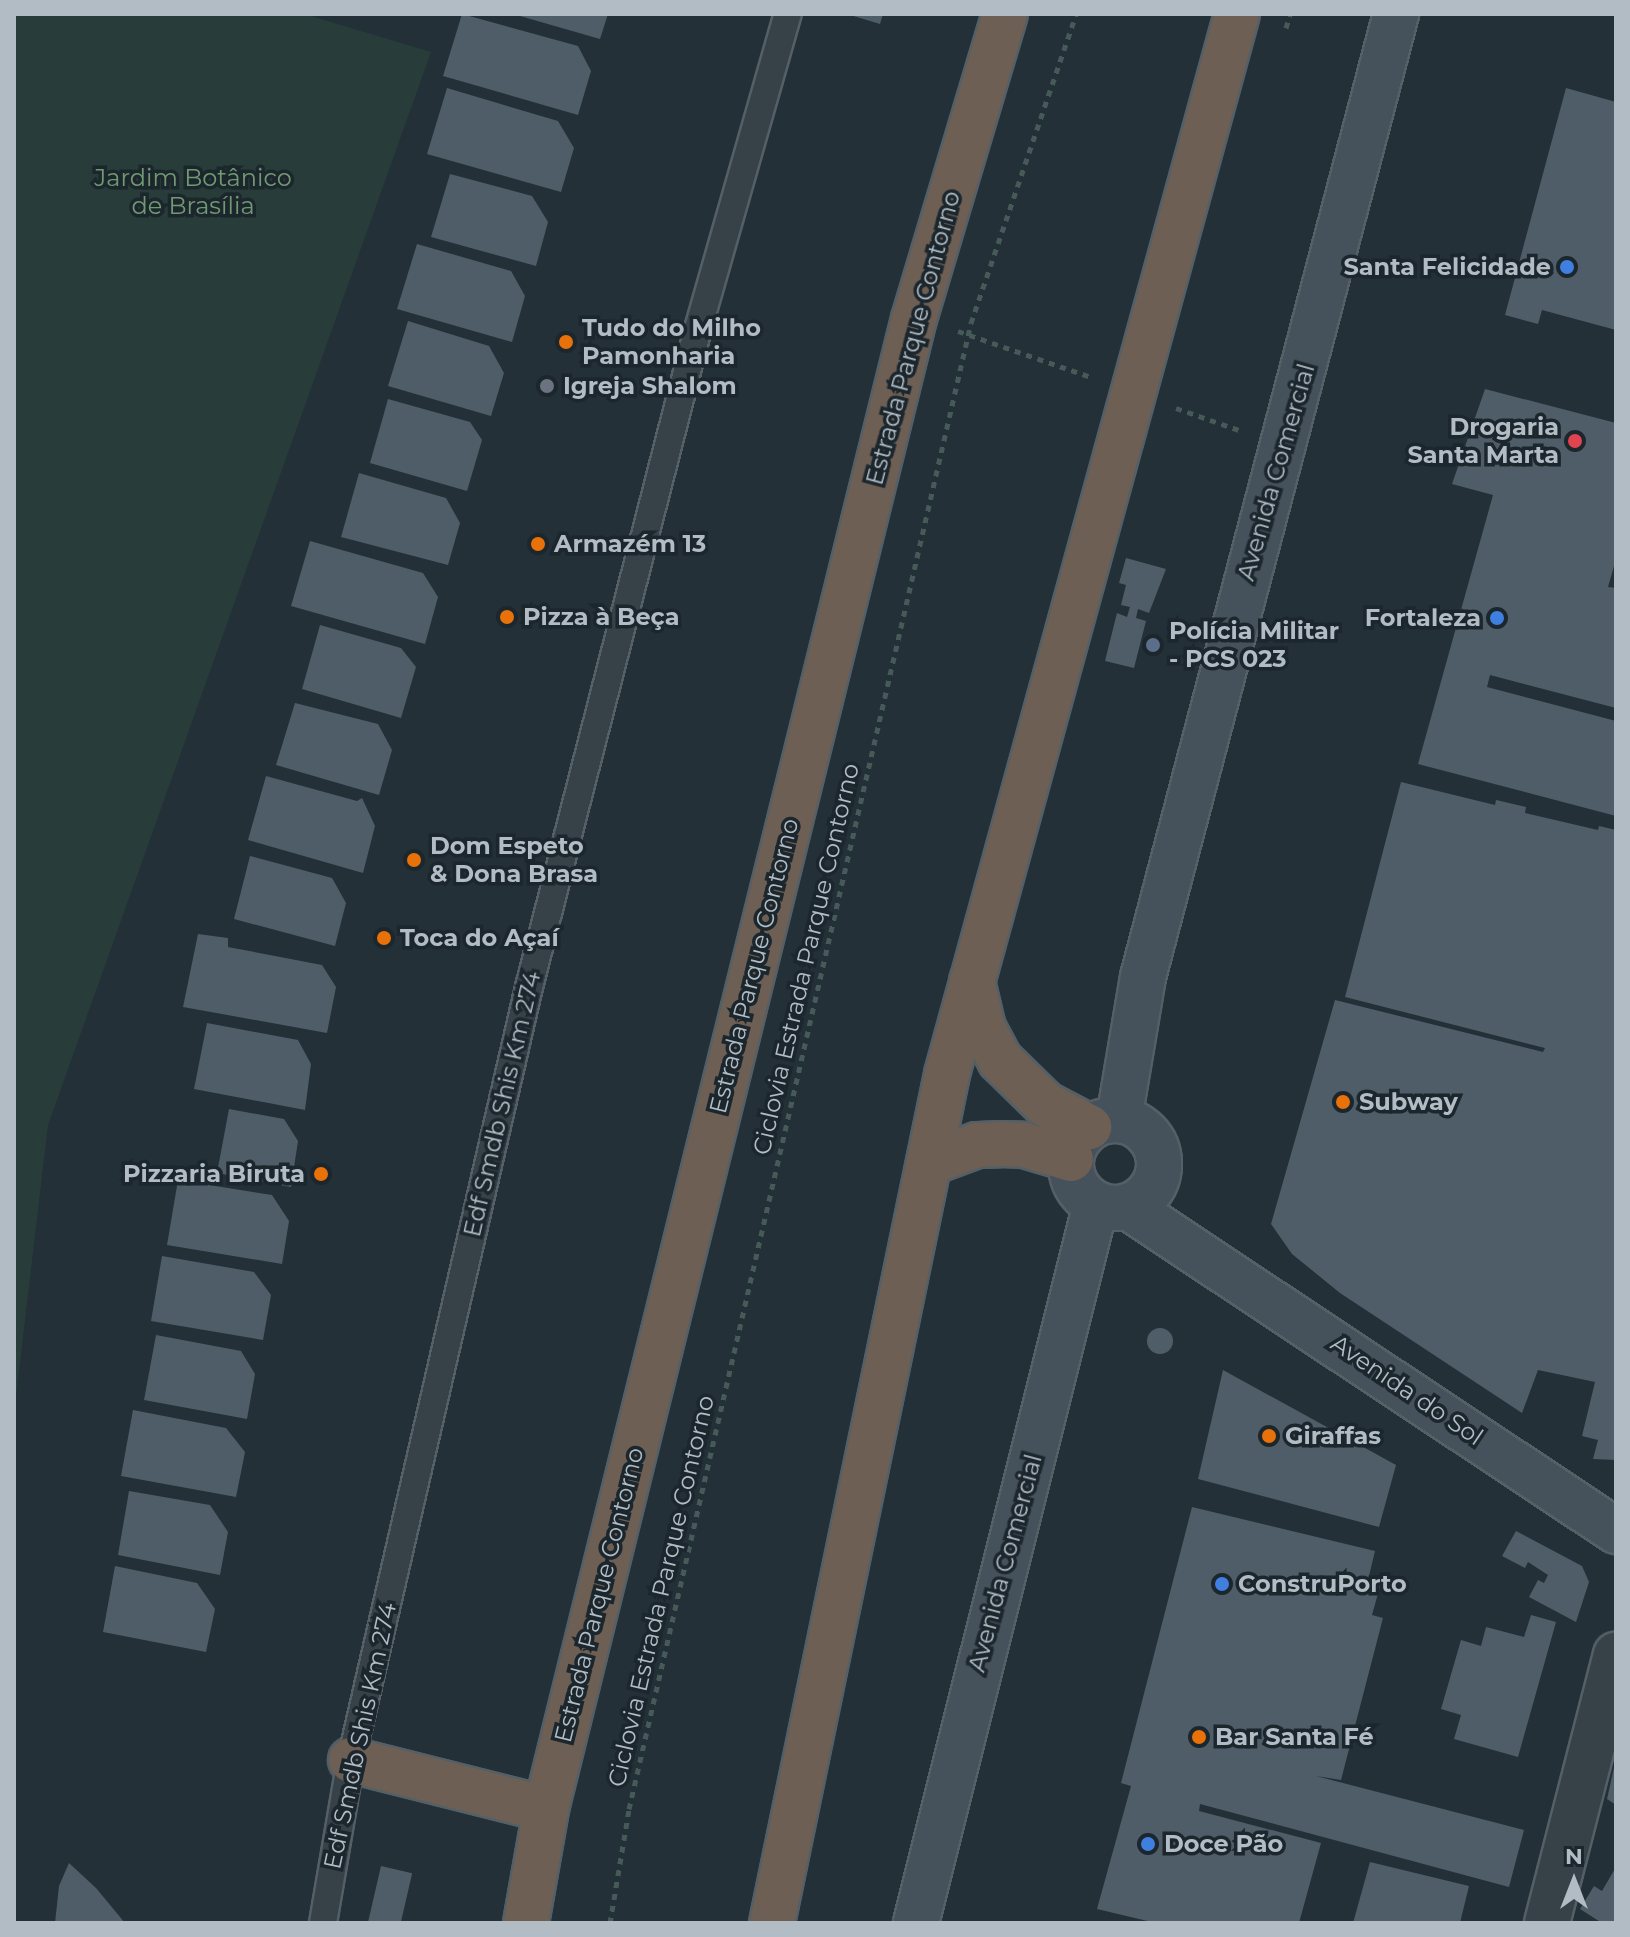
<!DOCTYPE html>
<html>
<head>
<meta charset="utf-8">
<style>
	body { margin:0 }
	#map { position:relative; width:1630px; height:1937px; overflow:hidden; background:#233038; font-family:Montserrat,sans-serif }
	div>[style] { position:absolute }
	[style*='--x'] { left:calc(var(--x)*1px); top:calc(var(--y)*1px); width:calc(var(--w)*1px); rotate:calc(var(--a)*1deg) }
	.green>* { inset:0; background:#283d39 }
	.building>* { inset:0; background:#4e5d67; transform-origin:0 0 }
	.round { border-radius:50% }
	.path>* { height:5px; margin-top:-2.5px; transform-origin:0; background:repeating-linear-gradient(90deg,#465a58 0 6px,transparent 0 12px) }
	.roads { filter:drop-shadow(2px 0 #545f66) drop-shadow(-2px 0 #545f66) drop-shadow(0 2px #545f66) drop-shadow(0 -2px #545f66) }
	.lane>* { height:26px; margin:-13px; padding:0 13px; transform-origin:13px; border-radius:13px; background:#364148 }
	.street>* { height:44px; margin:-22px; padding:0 22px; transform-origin:22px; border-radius:22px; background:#364148 }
	.secondary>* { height:44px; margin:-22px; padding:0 22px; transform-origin:22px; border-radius:22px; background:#45515b }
	.secondary>.ring { margin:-22px; padding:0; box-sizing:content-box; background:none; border:44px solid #45515b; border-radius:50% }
	.highway>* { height:44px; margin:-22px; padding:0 22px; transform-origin:22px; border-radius:22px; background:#6e5f54 }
	.dots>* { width:22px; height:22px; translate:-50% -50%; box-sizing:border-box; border:4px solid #1c262d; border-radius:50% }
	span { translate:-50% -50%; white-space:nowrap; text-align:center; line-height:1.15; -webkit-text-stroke:7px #1c262d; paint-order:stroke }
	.park-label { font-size:24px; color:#719972 }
	.poi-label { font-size:24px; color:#b1bcc5; font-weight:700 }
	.right { translate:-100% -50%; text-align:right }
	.left { translate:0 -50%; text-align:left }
	.street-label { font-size:24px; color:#b1bcc5 }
	.frame { position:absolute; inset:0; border:16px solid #b1bcc5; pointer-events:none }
	.north { position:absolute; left:1534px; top:1841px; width:80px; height:80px; -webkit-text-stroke:6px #1c262d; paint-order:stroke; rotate:0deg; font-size:22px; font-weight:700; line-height:32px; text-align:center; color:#b1bcc5 }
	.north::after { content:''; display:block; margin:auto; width:28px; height:36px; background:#b1bcc5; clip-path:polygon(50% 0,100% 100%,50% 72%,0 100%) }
</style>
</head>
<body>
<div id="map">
	<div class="green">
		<div style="clip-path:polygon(14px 14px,304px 14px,431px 52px,48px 1125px,14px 1413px)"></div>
	</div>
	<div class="building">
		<div style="clip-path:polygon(462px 14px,578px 46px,591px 71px,578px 115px,443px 76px)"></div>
		<div style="clip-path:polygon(513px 14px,608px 14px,600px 39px)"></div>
		<div style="clip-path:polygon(847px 14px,883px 14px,880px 24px)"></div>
		<div style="clip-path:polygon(447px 88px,558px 121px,574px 148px,561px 192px,427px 154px)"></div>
		<div style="clip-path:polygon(1566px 88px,1616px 102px,1616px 330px,1542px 310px,1538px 324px,1505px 315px)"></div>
		<div style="clip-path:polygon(450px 174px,532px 196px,548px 222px,536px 266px,431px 237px)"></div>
		<div style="clip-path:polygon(417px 244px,511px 271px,525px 296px,512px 342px,397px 309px)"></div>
		<div style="clip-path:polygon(408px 321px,489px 346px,504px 373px,491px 416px,388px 386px)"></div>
		<div style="clip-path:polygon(1485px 389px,1616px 423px,1616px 559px,1608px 587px,1616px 588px,1616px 708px,1490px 675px,1487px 687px,1616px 721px,1616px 816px,1418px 764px,1493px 495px,1452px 484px)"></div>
		<div style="clip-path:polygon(388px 399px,470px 422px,482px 440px,467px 491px,370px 463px)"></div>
		<div style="clip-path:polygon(359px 473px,446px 498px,460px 523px,448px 565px,341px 537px)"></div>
		<div style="clip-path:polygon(310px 541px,423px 573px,438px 597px,425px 644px,291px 606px)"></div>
		<div style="clip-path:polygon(1126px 558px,1166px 569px,1149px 613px,1138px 609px,1136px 618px,1146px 621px,1134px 668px,1105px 661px,1117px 613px,1127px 617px,1130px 607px,1121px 605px,1126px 585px,1119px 583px)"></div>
		<div style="clip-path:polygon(320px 625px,401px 648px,416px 667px,401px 718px,302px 689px)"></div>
		<div style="clip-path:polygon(295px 703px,378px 724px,392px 750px,379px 795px,276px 765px)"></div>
		<div style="clip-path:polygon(266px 776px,357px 801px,362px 798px,375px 826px,363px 873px,248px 840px)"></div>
		<div style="clip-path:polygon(1401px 782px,1495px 805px,1496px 800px,1526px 807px,1525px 813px,1598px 830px,1599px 826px,1616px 830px,1616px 1460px,1593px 1459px,1598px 1440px,1582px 1436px,1595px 1382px,1538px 1370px,1522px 1413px,1340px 1293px,1292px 1254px,1271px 1224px,1335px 1000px,1543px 1052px,1545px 1048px,1345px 997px)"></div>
		<div style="clip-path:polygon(250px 856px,332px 878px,346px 903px,335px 946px,234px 919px)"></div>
		<div style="clip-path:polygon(198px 934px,228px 938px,228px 947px,322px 965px,336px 987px,327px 1033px,183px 1007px)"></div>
		<div style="clip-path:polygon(207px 1023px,298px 1040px,311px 1064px,305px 1110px,194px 1089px)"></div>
		<div style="clip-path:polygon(229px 1109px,284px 1119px,298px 1141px,291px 1187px,217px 1173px)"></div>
		<div style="clip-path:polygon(178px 1180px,272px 1195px,289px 1221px,282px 1264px,167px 1245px)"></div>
		<div style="clip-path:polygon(162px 1256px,254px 1272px,271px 1295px,263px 1340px,151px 1321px)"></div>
		<div class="round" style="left:1147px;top:1328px;width:26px;height:26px"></div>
		<div style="clip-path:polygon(156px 1335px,241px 1351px,255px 1374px,247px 1419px,144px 1400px)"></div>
		<div style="clip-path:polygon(1223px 1370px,1396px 1465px,1379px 1527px,1198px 1479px)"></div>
		<div style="clip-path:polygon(133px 1410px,226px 1428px,245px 1452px,236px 1497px,121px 1476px)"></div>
		<div style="clip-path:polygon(129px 1491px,210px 1505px,228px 1532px,220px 1575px,118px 1555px)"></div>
		<div style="clip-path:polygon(1192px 1507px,1375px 1551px,1369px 1576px,1382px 1579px,1372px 1615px,1383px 1618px,1341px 1780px,1316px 1776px,1524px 1830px,1509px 1887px,1200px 1804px,1199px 1811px,1321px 1843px,1299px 1923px,1156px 1923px,1097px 1909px,1131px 1786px,1121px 1783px)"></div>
		<div style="clip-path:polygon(1516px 1531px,1582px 1566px,1589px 1582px,1576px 1622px,1529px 1597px,1538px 1580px,1544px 1583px,1548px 1575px,1528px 1562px,1525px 1568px,1502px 1556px)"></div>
		<div style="clip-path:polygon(115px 1566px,197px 1583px,215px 1609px,206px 1652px,103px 1632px)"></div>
		<div style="clip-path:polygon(1531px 1615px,1556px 1622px,1518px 1757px,1454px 1739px,1461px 1715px,1441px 1709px,1461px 1640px,1481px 1646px,1486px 1627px,1524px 1637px)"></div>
		<div style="clip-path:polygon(1615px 1763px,1616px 1764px,1616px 1805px,1607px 1799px)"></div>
		<div style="clip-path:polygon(1370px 1862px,1469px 1886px,1460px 1923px,1353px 1923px)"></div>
		<div style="clip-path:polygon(69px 1863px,96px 1888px,125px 1923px,55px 1923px,59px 1886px)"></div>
		<div style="left:381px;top:1866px;width:32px;height:58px;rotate:13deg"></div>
		<div style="clip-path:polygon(1616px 1867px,1616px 1923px,1602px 1923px,1580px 1909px,1594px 1886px,1602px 1891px)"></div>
	</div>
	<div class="path">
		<div style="--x:1286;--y:28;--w:15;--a:-74"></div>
		<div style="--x:958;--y:331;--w:138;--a:19.1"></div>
		<div style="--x:1176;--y:408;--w:67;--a:19.2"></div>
		<div style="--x:610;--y:1923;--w:116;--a:-80.5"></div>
		<div style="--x:629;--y:1809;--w:1525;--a:-77.04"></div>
		<div style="--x:971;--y:323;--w:326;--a:-71.2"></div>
	</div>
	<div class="roads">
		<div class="lane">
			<div style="--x:323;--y:1923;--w:165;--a:-80.3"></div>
			<div style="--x:351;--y:1760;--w:793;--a:-77.03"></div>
			<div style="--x:529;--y:987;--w:679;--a:-75.6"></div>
			<div style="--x:698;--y:329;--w:328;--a:-74.1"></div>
		</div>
		<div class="street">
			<div style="--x:1547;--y:1923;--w:277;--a:-75.6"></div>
		</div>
		<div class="secondary">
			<div style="--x:1119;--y:1119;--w:144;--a:-80.4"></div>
			<div style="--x:1143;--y:977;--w:996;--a:-75.28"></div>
			<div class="ring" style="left:1071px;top:1120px;width:44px;height:44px"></div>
			<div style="--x:1128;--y:1207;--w:586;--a:33.58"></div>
			<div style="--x:916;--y:1923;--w:741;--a:-75.95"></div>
		</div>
		<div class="highway">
			<div style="--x:972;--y:981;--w:48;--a:76.8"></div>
			<div style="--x:983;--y:1028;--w:36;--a:62"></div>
			<div style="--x:1000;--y:1060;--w:63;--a:44.4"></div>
			<div style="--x:1045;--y:1104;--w:50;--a:27.6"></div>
			<div style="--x:929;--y:1163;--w:51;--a:-20.6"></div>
			<div style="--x:977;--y:1145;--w:23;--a:-2"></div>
			<div style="--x:1000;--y:1144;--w:24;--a:2"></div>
			<div style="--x:1024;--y:1145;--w:49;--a:16.6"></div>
			<div style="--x:351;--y:1760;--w:201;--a:14.1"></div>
			<div style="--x:526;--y:1923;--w:116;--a:-80"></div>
			<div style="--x:546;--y:1809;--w:1535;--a:-76.13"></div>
			<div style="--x:914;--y:319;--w:318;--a:-73.4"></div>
			<div style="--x:772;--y:1923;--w:867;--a:-78.35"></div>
			<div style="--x:947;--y:1074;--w:1099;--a:-74.7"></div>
		</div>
	</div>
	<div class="dots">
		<div style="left:1567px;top:267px;background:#3f7fe0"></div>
		<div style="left:566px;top:342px;background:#e8710a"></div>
		<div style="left:547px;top:386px;background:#6b7280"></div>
		<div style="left:1575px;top:441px;background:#e0444e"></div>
		<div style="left:538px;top:544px;background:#e8710a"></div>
		<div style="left:507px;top:617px;background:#e8710a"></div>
		<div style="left:1497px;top:618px;background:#3f7fe0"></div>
		<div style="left:1153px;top:645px;background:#5c6f8a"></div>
		<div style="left:414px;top:860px;background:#e8710a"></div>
		<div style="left:384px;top:938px;background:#e8710a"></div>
		<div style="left:1343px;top:1102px;background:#e8710a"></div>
		<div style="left:321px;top:1174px;background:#e8710a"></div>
		<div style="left:1269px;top:1436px;background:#e8710a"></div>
		<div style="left:1222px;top:1584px;background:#3f7fe0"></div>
		<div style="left:1199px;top:1737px;background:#e8710a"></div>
		<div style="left:1148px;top:1844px;background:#3f7fe0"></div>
	</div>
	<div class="park-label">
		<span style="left:193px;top:192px">Jardim Botânico<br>de Brasília</span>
	</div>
	<div class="poi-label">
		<span class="right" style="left:1551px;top:267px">Santa Felicidade</span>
		<span class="left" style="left:582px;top:342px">Tudo do Milho<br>Pamonharia</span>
		<span class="left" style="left:563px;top:386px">Igreja Shalom</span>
		<span class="right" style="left:1559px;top:441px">Drogaria<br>Santa Marta</span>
		<span class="left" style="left:554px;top:544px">Armazém 13</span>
		<span class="left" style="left:523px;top:617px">Pizza à Beça</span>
		<span class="right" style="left:1481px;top:618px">Fortaleza</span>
		<span class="left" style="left:1169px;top:645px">Polícia Militar<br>- PCS 023</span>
		<span class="left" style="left:430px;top:860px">Dom Espeto<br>&amp; Dona Brasa</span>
		<span class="left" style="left:400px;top:938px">Toca do Açaí</span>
		<span class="left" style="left:1359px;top:1102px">Subway</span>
		<span class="right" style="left:305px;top:1174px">Pizzaria Biruta</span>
		<span class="left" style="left:1285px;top:1436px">Giraffas</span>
		<span class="left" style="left:1238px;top:1584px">ConstruPorto</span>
		<span class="left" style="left:1215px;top:1737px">Bar Santa Fé</span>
		<span class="left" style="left:1164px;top:1844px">Doce Pão</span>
	</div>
	<div class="street-label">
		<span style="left:913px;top:338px;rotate:-75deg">Estrada Parque Contorno</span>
		<span style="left:1276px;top:472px;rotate:-74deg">Avenida Comercial</span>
		<span style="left:806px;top:959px;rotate:-77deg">Ciclovia Estrada Parque Contorno</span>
		<span style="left:754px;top:966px;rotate:-76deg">Estrada Parque Contorno</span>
		<span style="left:502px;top:1104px;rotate:-77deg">Edf Smdb Shis Km 274</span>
		<span style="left:1407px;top:1390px;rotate:34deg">Avenida do Sol</span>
		<span style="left:1005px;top:1563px;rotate:-75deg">Avenida Comercial</span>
		<span style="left:661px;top:1591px;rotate:-77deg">Ciclovia Estrada Parque Contorno</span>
		<span style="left:599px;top:1595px;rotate:-76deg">Estrada Parque Contorno</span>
		<span style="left:360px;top:1736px;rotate:-78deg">Edf Smdb Shis Km 274</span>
	</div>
	<div class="frame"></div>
	<div class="north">N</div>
</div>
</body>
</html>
